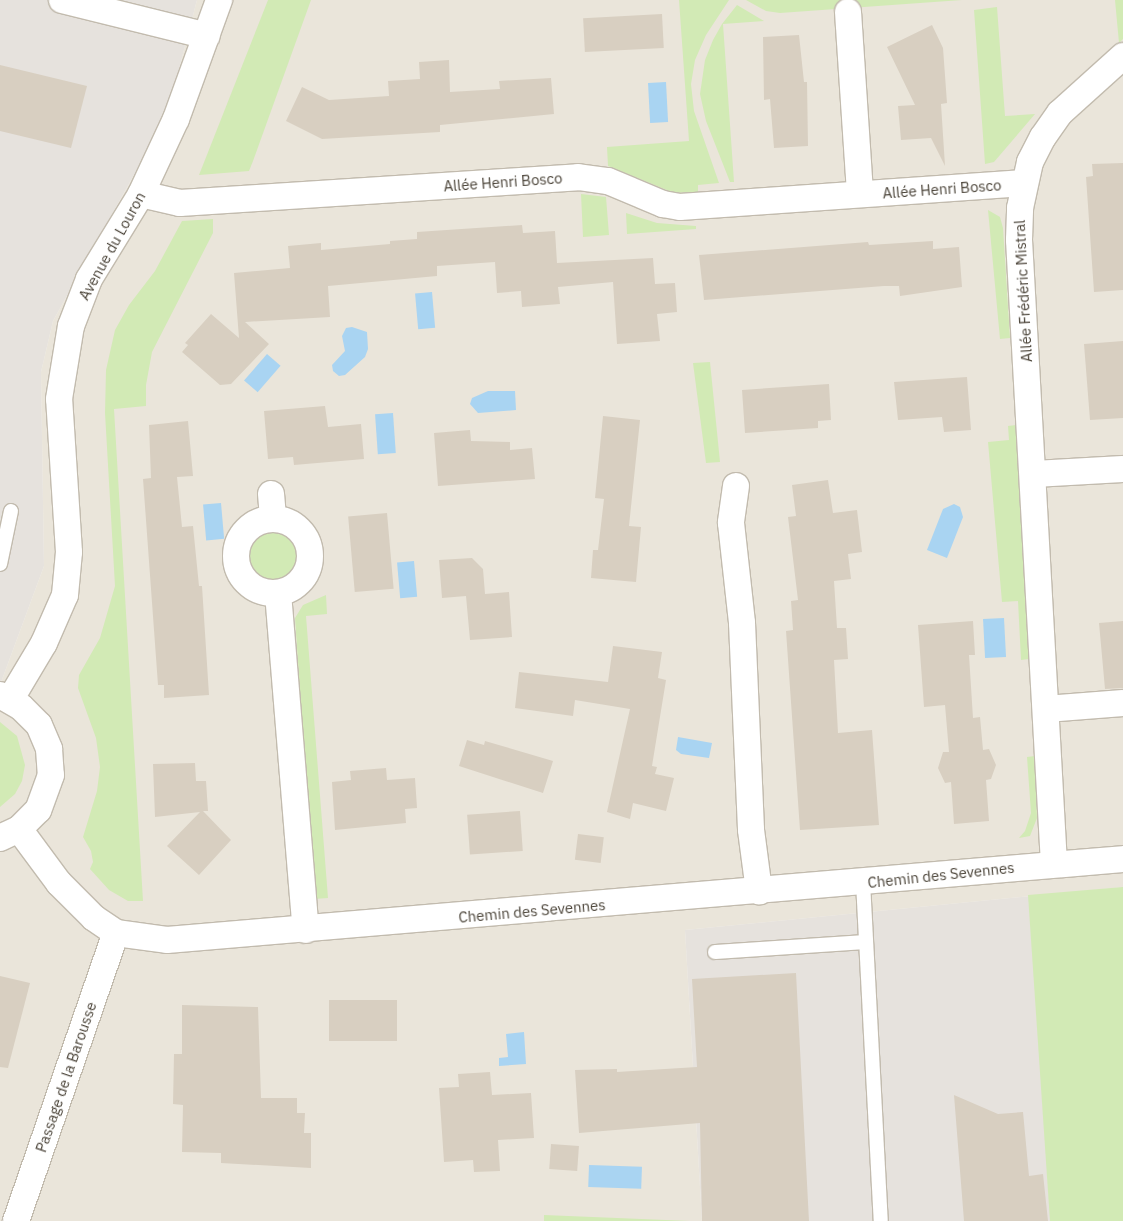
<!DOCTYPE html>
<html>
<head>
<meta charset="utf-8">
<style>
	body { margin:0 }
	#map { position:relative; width:1123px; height:1221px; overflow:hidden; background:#f6f3ec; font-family:"IBM Plex Sans",sans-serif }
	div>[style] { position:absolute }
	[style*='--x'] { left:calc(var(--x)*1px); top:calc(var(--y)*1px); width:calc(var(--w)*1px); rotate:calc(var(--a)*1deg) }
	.residential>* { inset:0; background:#eae5da }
	.industrial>* { inset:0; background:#e6e2dd }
	.green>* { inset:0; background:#d2eab5 }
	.round { border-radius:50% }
	.water>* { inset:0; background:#a9d4f2; transform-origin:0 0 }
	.building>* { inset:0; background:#d8cfc1; transform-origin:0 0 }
	.roads { filter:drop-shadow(1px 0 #c2bbae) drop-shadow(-1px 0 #c2bbae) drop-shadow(0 1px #c2bbae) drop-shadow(0 -1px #c2bbae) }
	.service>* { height:14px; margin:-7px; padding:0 7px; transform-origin:7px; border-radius:7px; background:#fff }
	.minor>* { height:26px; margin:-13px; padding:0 13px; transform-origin:13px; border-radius:13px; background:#fff }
	.minor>.ring { margin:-13px; padding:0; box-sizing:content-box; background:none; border:26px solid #fff; border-radius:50% }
	span { translate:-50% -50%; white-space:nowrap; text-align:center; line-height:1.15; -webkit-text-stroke:4px #fff; paint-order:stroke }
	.street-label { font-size:15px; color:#4b4439 }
</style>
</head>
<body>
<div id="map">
	<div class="residential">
		<div style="clip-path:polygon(197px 0,1123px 0,1123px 887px,685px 930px,702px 1221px,0 1221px,0 685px,44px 566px,41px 372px,53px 321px,167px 115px)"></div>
	</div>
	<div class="industrial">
		<div style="clip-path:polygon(0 0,197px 0,167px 115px,53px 321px,41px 372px,44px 566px,0 685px)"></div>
		<div style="clip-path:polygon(1123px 887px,1123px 1221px,702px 1221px,685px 930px)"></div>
	</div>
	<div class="green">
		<div style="clip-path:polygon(268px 0,311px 0,253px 161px,249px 171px,199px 175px)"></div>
		<div style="clip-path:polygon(679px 0,729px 0,706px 35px,695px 60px,691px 84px,694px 111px,719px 183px,698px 185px,698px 192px,674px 193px,608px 166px,607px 147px,689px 141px)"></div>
		<div style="clip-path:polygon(746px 0,962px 0,780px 13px,766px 11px)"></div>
		<div style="clip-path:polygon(1115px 0,1123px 0,1123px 39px,1119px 43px)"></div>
		<div style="clip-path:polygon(737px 5px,764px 21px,723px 24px,734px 182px,730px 182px,706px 121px,700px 94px,705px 60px,713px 40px,722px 24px)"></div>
		<div style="clip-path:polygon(997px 7px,1005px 116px,1035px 114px,994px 162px,985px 164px,974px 10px)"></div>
		<div style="clip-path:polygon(581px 194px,606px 197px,609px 235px,583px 237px)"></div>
		<div style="clip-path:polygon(988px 210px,1000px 217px,1003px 228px,1010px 338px,1000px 339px)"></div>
		<div style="clip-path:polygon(626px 213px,657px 223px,696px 226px,696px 229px,627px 234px)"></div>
		<div style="clip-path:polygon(213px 219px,213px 233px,152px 352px,146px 385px,146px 406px,114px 409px,143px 901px,128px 901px,109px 890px,90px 869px,93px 862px,91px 851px,83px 837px,97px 791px,100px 767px,96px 738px,78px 688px,79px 675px,100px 638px,115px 586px,105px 413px,106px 370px,115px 330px,129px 305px,155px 271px,182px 221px)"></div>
		<div style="clip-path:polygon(710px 362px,720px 462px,706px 463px,693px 363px)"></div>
		<div style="clip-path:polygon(1016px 425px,1029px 659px,1021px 660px,1018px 601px,1002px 602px,988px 442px,1009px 440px,1008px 426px)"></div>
		<div class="round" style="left:247px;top:530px;width:52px;height:52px"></div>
		<div style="clip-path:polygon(326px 595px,327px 614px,306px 616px,328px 898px,314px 899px,295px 618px,303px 605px)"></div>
		<div style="clip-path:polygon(0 722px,17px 736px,25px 765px,22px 781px,15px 794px,0 807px)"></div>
		<div style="clip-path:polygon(1035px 756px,1037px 818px,1030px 836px,1019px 838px,1025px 831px,1031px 813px,1027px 757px)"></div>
		<div style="clip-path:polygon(1123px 887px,1123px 1221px,1050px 1221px,1028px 895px)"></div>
		<div style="clip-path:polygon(544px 1215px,690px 1221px,544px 1221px)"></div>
	</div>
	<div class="water">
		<div style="left:666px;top:82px;width:40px;height:18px;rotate:87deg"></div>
		<div style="left:432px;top:292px;width:36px;height:17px;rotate:85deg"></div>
		<div style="clip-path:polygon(352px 327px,367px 332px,368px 349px,365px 357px,345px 375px,339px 376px,333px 371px,332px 365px,345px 351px,342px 336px,346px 328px)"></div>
		<div style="left:267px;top:354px;width:18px;height:35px;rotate:41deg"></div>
		<div style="clip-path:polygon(488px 391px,515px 391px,516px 410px,478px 413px,470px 404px,472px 398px)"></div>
		<div style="left:393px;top:413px;width:40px;height:18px;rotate:86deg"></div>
		<div style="left:221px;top:503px;width:36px;height:18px;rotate:85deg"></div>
		<div style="clip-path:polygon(954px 504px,960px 507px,963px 517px,947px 558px,927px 550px,943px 509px)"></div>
		<div style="left:414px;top:561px;width:36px;height:17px;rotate:85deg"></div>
		<div style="left:1004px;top:618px;width:39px;height:21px;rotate:87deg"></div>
		<div style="clip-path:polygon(678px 737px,712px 743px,709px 758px,681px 754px,676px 750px)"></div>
		<div style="clip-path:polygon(524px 1032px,526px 1064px,499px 1066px,499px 1058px,508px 1057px,506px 1034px)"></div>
		<div style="left:589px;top:1165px;width:53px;height:22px;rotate:2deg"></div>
	</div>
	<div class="building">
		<div style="left:662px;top:14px;width:34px;height:79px;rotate:87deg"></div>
		<div style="clip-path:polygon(932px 25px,943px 48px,947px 103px,941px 104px,945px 166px,931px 138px,901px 140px,898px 106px,915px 105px,887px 47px)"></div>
		<div style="clip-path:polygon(799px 35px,804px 82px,807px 82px,808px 146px,774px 148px,770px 99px,764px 100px,763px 37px)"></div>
		<div style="clip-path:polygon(449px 60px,450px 92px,500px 89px,499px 81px,551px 78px,554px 114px,440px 125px,440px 132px,322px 139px,286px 121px,302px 87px,329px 100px,389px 96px,388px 81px,420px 79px,419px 62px)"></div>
		<div style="clip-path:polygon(0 65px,87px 86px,71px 148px,0 131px)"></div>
		<div style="clip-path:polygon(1123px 163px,1123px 290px,1094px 292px,1086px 177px,1093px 176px,1092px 164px)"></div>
		<div style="clip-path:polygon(522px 225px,523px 233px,555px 231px,557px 263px,653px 258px,655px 284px,675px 283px,677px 312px,657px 314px,660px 341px,617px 344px,613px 282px,558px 287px,560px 304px,522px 307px,521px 291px,497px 293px,495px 262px,437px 266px,437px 276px,328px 286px,330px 317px,245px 322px,269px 344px,231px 384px,220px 385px,182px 352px,188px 345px,185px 343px,211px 314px,239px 338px,234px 273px,290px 268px,288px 246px,321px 243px,321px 250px,390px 244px,390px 241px,417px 239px,417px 232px)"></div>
		<div style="clip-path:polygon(933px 241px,933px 249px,959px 247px,962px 287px,900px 296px,899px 286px,884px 286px,704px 300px,699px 255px,868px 242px,869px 245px)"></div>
		<div style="clip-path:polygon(1123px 341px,1123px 418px,1090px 420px,1084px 344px)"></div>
		<div style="clip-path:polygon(967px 377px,971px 430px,944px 432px,942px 417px,898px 420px,894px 382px)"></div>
		<div style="clip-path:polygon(829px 384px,831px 420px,818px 421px,818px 428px,745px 433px,742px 390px)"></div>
		<div style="clip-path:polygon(325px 406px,328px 427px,361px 424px,364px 459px,294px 465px,293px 457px,268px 459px,264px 411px)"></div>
		<div style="clip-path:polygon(603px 416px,640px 420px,629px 526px,641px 527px,636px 582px,591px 578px,593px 550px,598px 550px,604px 499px,595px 498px)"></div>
		<div style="clip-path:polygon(188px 421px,193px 476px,177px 477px,182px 527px,193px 526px,199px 586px,202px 586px,209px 695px,164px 698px,164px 685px,158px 685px,143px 479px,151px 478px,149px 425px)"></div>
		<div style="clip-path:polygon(470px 430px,471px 441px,510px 442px,510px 450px,532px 448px,535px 479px,438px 486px,434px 433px)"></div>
		<div style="clip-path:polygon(828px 480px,833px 513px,857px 510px,862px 552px,848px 554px,851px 579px,834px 581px,837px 628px,846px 628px,848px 659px,834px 660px,838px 733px,872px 730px,879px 825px,800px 830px,786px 631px,793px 630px,791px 601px,798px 600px,788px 517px,796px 516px,792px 485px)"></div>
		<div style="left:387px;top:513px;width:76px;height:39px;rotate:85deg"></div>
		<div style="clip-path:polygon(472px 558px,483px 569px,485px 594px,509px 592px,512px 637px,470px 640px,466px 596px,442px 598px,439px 560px)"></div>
		<div style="clip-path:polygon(973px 621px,975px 655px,969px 655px,973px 718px,980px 717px,983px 750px,989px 749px,996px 765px,991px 779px,986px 780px,989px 821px,954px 824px,951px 782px,945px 783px,938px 768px,943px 752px,949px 752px,945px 705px,924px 707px,918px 625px)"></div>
		<div style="clip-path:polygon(1123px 621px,1123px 688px,1105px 689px,1099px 623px)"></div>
		<div style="clip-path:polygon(613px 646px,662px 652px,658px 678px,666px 680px,652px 766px,657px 767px,655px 774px,674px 778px,666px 811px,633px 803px,630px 819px,607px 812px,630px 709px,575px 700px,573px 716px,515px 708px,519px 672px,608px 682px)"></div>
		<div style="clip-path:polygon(467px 740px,484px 745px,485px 741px,553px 761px,543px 793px,459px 766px)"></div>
		<div style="clip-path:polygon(195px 763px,196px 781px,206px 781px,208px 811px,203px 811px,231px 840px,199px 875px,167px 846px,200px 812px,155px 817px,153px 764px)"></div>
		<div style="clip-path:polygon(386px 768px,387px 780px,415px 778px,417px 808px,405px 809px,406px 823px,335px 830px,332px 782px,351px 780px,350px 771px)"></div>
		<div style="left:520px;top:811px;width:40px;height:53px;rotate:86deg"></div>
		<div style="left:578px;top:834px;width:26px;height:26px;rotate:7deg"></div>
		<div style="clip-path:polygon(796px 973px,809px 1221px,702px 1221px,700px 1123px,579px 1133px,575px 1070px,617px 1069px,617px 1072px,697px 1067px,692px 979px)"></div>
		<div style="clip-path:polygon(0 976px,30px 983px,8px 1068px,0 1067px)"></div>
		<div style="left:329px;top:1000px;width:68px;height:41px"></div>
		<div style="clip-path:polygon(182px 1005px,258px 1007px,261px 1098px,297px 1098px,297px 1113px,305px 1113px,304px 1133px,311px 1133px,311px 1168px,221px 1163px,221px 1153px,182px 1152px,183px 1105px,173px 1104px,174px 1054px,182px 1054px)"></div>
		<div style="clip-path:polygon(490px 1072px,492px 1095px,531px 1093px,534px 1138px,498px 1140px,500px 1171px,474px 1172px,473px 1160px,444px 1162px,439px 1088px,459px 1087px,458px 1074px)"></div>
		<div style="clip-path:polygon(954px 1095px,998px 1114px,1023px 1112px,1029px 1176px,1043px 1174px,1048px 1221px,964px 1221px)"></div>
		<div style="left:551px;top:1144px;width:28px;height:25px;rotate:4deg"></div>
	</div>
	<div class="roads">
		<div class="service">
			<div style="--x:0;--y:564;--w:54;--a:-78.3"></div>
			<div style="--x:863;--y:882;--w:339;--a:87"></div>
			<div style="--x:715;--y:952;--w:151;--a:-3.8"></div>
		</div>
		<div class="minor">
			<div style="--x:62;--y:0;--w:149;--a:13.9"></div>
			<div style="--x:848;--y:12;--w:182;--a:86.2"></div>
			<div style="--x:141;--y:194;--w:40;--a:13"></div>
			<div style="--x:180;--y:203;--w:399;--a:-3.7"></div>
			<div style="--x:578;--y:177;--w:30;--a:8"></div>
			<div style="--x:608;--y:181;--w:60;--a:22.7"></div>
			<div style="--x:663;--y:204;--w:17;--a:10"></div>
			<div style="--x:680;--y:207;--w:345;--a:-4"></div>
			<div style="--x:1034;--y:474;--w:89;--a:-3.2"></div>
			<div style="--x:736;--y:486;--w:37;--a:98"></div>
			<div style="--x:731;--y:523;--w:101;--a:83.7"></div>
			<div style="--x:742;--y:623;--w:207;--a:87.5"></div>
			<div style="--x:751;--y:830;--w:62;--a:82.5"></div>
			<div style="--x:271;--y:494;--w:25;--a:85"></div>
			<div class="ring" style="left:236px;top:519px;width:48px;height:48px"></div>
			<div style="--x:278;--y:593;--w:338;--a:85.3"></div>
			<div style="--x:0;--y:695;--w:24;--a:30"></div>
			<div style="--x:21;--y:707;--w:25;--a:45"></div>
			<div style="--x:39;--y:725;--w:26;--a:67"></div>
			<div style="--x:49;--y:749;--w:26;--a:86"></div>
			<div style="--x:51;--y:775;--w:37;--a:110"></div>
			<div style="--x:38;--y:810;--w:27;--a:135"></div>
			<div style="--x:19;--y:829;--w:21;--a:155"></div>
			<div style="--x:10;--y:700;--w:66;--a:-59.2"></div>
			<div style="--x:44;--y:643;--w:52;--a:-66.4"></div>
			<div style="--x:65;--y:595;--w:43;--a:-84.7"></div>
			<div style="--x:69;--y:552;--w:153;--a:-93.7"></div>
			<div style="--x:59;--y:399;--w:74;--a:-80.7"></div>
			<div style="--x:71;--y:326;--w:50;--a:-69"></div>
			<div style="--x:89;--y:279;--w:100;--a:-58.5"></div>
			<div style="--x:141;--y:194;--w:83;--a:-65"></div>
			<div style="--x:176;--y:119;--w:127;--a:-70.1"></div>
			<div style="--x:1046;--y:709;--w:77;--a:-4.5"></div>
			<div style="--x:19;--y:829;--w:67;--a:53.5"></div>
			<div style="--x:59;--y:883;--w:49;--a:45"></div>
			<div style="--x:94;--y:918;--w:27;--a:34"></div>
			<div style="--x:116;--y:933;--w:51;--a:7.8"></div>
			<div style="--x:167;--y:940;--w:959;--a:-4.84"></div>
			<div style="--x:1054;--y:864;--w:625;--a:-93.21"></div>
			<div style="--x:1019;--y:240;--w:32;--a:-88"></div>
			<div style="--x:1020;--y:208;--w:47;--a:-77.7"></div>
			<div style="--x:1030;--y:162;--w:28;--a:-63"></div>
			<div style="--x:1043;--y:137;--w:29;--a:-55"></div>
			<div style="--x:1060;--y:113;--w:85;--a:-42.1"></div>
			<div style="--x:16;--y:1221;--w:305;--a:-70.9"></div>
		</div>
	</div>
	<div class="street-label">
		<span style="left:503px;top:182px;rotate:-4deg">Allée Henri Bosco</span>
		<span style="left:942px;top:189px;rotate:-4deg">Allée Henri Bosco</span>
		<span style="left:112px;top:246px;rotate:-61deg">Avenue du Louron</span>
		<span style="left:1023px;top:291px;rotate:-93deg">Allée Frédéric Mistral</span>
		<span style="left:941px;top:875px;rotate:-6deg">Chemin des Sevennes</span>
		<span style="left:532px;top:911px;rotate:-5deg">Chemin des Sevennes</span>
		<span style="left:66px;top:1077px;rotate:-71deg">Passage de la Barousse</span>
	</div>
</div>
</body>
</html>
